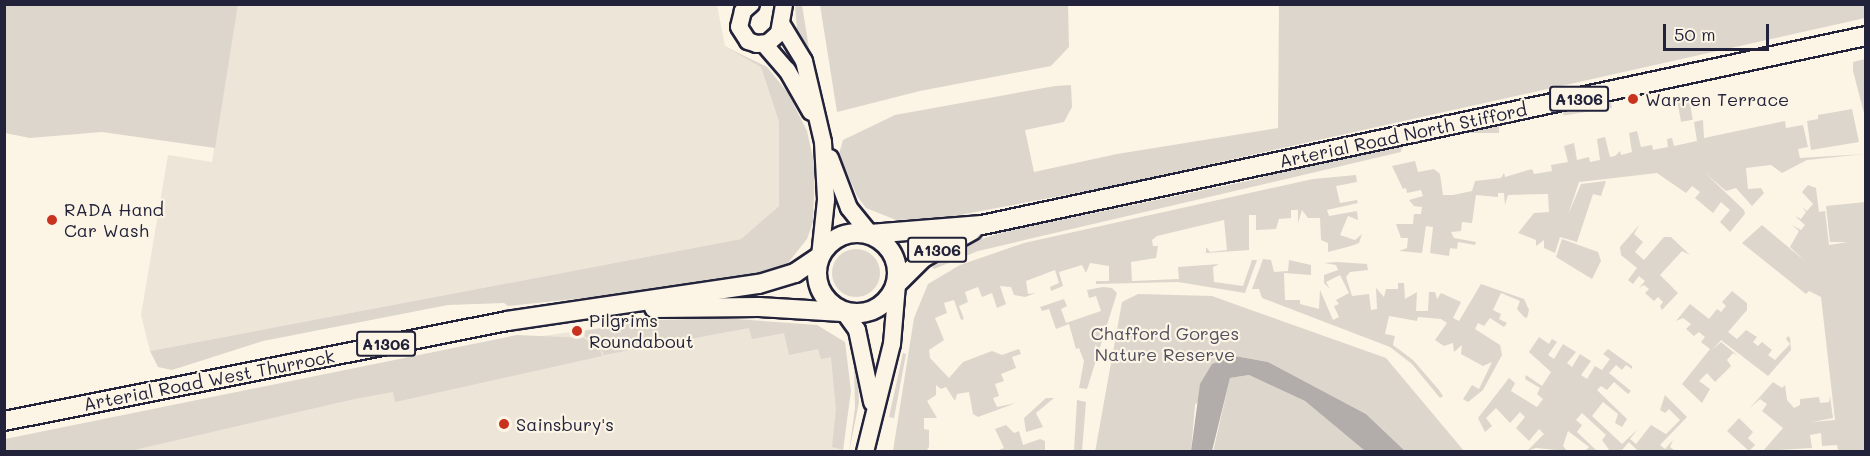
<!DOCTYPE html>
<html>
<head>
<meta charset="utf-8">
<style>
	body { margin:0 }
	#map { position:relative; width:1870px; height:456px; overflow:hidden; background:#fcf5e5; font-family:Mali,sans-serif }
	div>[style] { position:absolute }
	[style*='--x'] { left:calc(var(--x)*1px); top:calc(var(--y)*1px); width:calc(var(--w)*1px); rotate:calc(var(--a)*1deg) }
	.built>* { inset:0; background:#ece5d8 }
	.green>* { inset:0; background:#dcd6cc; transform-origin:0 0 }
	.round { border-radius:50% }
	.water>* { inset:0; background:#b2adab }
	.roads { filter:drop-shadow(2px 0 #22223b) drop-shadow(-2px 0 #22223b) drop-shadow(0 2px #22223b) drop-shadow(0 -2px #22223b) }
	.secondary>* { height:16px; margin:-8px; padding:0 8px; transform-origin:8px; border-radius:8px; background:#fcf5e5 }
	.primary>* { height:18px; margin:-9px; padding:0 9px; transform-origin:9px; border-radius:9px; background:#fcf5e5 }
	.primary>.ring { margin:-9px; padding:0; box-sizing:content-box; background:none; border:18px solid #fcf5e5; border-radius:50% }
	.dots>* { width:16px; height:16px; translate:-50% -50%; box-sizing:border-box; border:3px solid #fcf5e5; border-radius:50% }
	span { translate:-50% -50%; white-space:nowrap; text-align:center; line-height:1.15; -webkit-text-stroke:4.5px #fcf5e5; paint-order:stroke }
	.shield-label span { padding:2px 4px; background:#fcf5e5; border:2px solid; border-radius:4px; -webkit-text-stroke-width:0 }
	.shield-label { font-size:16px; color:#22223b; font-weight:700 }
	.poi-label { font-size:18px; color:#22223b }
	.left { translate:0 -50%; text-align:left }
	.street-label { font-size:18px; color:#22223b }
	.park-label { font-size:18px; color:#504f5f }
	.frame { position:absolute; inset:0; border:6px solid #22223b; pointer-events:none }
	.scale { position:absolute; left:1663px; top:24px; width:106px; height:27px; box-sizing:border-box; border:3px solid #22223b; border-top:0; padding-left:8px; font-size:18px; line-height:21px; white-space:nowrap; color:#22223b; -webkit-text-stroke:4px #fcf5e5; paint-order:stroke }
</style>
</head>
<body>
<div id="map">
	<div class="built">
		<div style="clip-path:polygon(238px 5px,717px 5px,725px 46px,761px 67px,779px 122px,779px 206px,741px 239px,150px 351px,141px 315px,168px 155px,212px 162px)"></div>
		<div style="clip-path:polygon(657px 320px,818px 328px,850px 385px,843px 451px,36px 452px,528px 338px)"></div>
	</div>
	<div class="green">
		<div style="clip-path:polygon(4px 5px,238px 5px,215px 148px,102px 132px,30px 138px,5px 133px)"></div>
		<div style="clip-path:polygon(795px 5px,802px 5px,809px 48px,797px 30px)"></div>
		<div style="clip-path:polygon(820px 5px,1068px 5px,1069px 47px,1051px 66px,920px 91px,837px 112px)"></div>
		<div style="clip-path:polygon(1279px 5px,1865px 5px,1865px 18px,1108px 187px,917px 223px,916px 219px,896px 220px,866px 208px,857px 196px,839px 154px,843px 140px,895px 115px,1055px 86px,1071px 85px,1072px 107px,1064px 122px,1025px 130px,1034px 172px,1117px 154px,1278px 128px)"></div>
		<div style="clip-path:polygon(724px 46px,767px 67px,788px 93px,807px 131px,815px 167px,813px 222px,807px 239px,784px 268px,660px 290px,508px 306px,504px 303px,448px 305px,263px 341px,172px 370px,158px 367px,150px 351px,741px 239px,779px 206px,779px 122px,761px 67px)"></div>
		<div style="clip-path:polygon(1865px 59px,1866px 59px,1865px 117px,1853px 71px,1853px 62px)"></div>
		<div style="left:1689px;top:98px;width:22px;height:12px;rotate:80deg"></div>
		<div style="left:1611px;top:102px;width:6px;height:49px;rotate:81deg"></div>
		<div style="clip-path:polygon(1852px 109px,1859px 142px,1811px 150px,1807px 121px,1818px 119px,1818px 115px)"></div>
		<div style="clip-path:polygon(1703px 120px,1704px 138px,1785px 121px,1786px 128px,1803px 125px,1808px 147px,1798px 149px,1800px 158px,1865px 154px,1807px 160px,1782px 173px,1771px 165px,1746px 168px,1748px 189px,1761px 188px,1764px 193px,1752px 206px,1736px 188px,1726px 191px,1704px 172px,1744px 210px,1745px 214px,1730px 232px,1720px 222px,1730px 210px,1721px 202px,1713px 213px,1695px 198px,1700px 192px,1692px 186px,1686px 193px,1657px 173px,1579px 182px,1568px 215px,1581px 184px,1606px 181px,1601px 196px,1593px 194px,1577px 242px,1560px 237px,1555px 253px,1544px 248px,1544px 240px,1536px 246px,1536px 240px,1518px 233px,1534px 213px,1549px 212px,1548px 194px,1508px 195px,1505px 205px,1504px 193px,1498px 193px,1498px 197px,1476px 195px,1472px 223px,1462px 222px,1461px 231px,1451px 232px,1454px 238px,1476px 242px,1475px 245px,1458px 242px,1457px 249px,1450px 248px,1449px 256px,1430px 253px,1433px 227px,1426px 226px,1422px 253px,1399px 251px,1407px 248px,1408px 238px,1401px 238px,1396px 224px,1413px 224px,1414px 214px,1421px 214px,1422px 207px,1414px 206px,1409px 200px,1423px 196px,1421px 190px,1407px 193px,1406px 188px,1403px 189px,1392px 166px,1415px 161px,1418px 172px,1434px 169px,1440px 174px,1443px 195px,1453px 195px,1472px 191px,1475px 181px,1501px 178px,1504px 173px,1505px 177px,1532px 169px,1534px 174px,1552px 171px,1551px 165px,1568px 162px,1564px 146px,1574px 143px,1577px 160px,1589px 157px,1590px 162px,1600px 160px,1597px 139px,1605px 137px,1610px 157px,1615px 156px,1620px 151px,1621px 155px,1632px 152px,1629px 133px,1637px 131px,1641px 147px,1652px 145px,1653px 150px,1668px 147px,1667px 139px,1672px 138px,1674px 146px,1697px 141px,1694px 122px)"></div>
		<div style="left:1499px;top:126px;width:7px;height:81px;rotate:90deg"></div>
		<div style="clip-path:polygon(1402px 146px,1401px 152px,978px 251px,934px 269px,932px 267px,976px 241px,1003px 232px,1257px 179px,1308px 161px)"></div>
		<div style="clip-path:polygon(1356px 175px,1357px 182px,1336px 186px,1340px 203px,1357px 200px,1358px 203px,1327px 210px,1329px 216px,1357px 211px,1358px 220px,1348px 216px,1340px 235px,1355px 240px,1362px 234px,1359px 243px,1351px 246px,1328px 252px,1328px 243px,1321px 240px,1320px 218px,1308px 218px,1302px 210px,1298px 223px,1298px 210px,1291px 210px,1291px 218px,1279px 219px,1276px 229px,1256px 230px,1256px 215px,1249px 215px,1249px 250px,1206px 253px,1206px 247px,1210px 252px,1227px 250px,1224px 220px,1157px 236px,1152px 240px,1153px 246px,1158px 246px,1156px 258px,1131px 262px,1132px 281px,1179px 279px,1178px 267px,1219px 264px,1213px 267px,1214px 282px,1243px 286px,1252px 260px,1257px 260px,1245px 293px,1178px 282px,1096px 284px,1096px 281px,1109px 281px,1109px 266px,1090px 263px,1086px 273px,1082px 265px,1059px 272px,1063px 286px,1051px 291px,1050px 287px,1059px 283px,1055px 270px,1026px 281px,1028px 294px,1036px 293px,1025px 297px,1014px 295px,1011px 287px,1000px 286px,1006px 304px,997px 308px,992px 293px,982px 297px,978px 287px,965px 292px,968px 302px,959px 306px,964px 319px,961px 320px,954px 300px,944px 303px,947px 313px,935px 318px,944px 340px,929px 350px,930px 358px,949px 378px,963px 362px,992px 351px,1002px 355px,1019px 349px,1021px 354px,1012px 357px,1016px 368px,1001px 374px,1004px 381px,995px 384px,999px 396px,993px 398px,997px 407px,1016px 403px,978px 417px,973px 414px,969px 392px,957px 394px,955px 401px,946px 387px,941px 389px,936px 385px,936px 395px,927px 401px,937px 418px,924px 418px,924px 429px,929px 430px,929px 447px,926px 451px,893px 451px,914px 318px,928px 284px,960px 265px,1024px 243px,1313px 179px)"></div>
		<div style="clip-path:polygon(1808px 185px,1816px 188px,1819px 212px,1825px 211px,1829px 245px,1848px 242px,1830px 242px,1826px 206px,1865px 202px,1865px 451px,1838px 451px,1837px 445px,1822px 446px,1821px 433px,1810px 435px,1812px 448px,1763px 451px,1783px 428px,1762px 411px,1767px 404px,1760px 399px,1750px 408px,1773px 382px,1782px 388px,1785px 385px,1787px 400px,1794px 408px,1800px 405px,1800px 399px,1819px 397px,1820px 403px,1829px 402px,1830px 396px,1833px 418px,1812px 422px,1835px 420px,1821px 297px,1809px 291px,1806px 294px,1742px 243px,1762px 225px,1806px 262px,1790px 247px,1799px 231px,1792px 225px,1801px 230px,1805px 225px,1795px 216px,1801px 219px,1806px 212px,1802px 207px,1807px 211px,1813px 204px,1802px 192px)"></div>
		<div style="clip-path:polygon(1640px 224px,1634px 234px,1643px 242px,1635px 252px,1644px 260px,1664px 237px,1671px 237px,1690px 255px,1682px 251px,1660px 275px,1678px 293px,1662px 310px,1660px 306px,1663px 302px,1658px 297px,1654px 301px,1645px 293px,1649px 289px,1644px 285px,1639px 288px,1645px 281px,1639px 276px,1633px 284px,1628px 280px,1637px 268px,1621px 255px,1620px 247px)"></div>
		<div style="clip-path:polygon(1562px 239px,1598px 252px,1601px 261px,1592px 279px,1556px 257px)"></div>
		<div class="round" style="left:832px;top:249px;width:48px;height:48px"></div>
		<div style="clip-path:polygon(1263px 259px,1271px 260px,1274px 272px,1288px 271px,1289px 260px,1311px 265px,1311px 275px,1284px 273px,1285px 300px,1300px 300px,1300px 304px,1319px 309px,1320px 290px,1333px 320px,1339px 317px,1334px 306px,1339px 304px,1336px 300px,1349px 293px,1340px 275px,1326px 282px,1330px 289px,1324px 283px,1324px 275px,1338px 270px,1336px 265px,1324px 263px,1337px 262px,1367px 264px,1368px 270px,1350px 272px,1346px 277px,1352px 296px,1369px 294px,1371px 310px,1377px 309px,1376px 288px,1384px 297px,1386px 289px,1398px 289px,1398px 283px,1404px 283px,1405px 299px,1417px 292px,1416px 311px,1428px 311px,1429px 292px,1435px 292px,1437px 299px,1441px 293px,1461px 302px,1453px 318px,1459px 321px,1481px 284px,1524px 299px,1529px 310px,1527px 318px,1524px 317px,1517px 309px,1520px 301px,1501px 293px,1493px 310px,1501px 314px,1499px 319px,1507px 323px,1504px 327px,1490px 318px,1484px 326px,1478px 323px,1475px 329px,1500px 345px,1502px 355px,1483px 390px,1468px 402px,1463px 399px,1472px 385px,1479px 389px,1492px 362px,1483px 366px,1461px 354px,1462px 345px,1454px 352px,1453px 343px,1444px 346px,1435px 340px,1447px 323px,1441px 319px,1418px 317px,1417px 321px,1389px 316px,1385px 334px,1395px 336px,1393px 345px,1413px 360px,1439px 390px,1443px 396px,1440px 398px,1412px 364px,1390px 347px,1262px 298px,1259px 289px,1252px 289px)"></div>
		<div style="clip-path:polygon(1103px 287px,1112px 288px,1117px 293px,1087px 389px,1079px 388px,1084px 361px,1079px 348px,1076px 349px,1069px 324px,1056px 329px,1049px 309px,1042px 311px,1040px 307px,1064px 299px,1067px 306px,1061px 309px,1066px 323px,1101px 311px,1096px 296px,1089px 298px,1087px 290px)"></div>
		<div style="clip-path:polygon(1732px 291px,1747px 303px,1747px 310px,1728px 332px,1737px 339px,1746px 330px,1757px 337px,1753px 342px,1758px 346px,1762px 342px,1772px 350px,1768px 355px,1775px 360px,1790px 344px,1786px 339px,1788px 336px,1790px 338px,1791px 350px,1768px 376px,1721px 340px,1712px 350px,1721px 342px,1738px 356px,1733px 353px,1727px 360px,1731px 366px,1715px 382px,1707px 373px,1699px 381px,1710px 389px,1702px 403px,1682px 384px,1710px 349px,1701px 342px,1705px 337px,1699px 332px,1694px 336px,1686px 329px,1691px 324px,1683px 318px,1676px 321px,1690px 304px,1709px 319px,1717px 309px,1721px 312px,1726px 306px,1722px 302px)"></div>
		<div style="clip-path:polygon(1138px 294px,1212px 296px,1386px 358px,1464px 451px,1405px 451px,1366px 414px,1268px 362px,1235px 356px,1195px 405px,1191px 451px,1095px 452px,1122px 302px)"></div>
		<div style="clip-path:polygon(722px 318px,817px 325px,845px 342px,851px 391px,843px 450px,832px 447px,836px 409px,831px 357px,821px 359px,818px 349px,789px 355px,784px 333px,752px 339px,749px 328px,604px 355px,599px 345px,585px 337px,584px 331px,657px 320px)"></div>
		<div style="clip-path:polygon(517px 335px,584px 338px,600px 349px,602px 356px,395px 402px,393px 392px,354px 399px,130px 451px,5px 451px,5px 439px)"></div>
		<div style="clip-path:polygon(1539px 337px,1549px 344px,1552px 339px,1557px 342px,1548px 355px,1554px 359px,1563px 344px,1576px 352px,1567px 363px,1572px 367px,1580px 354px,1591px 361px,1581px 375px,1587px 379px,1595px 366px,1602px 370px,1610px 359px,1603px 354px,1608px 349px,1632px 366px,1632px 369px,1626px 365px,1622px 370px,1616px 365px,1609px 373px,1631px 391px,1628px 394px,1614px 382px,1607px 390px,1601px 386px,1597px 390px,1627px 419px,1622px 427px,1615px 423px,1618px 414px,1603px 402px,1592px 416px,1622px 444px,1638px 429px,1630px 439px,1636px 444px,1651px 425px,1666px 434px,1680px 420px,1669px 409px,1665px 413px,1660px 410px,1665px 395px,1687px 417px,1660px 445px,1665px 449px,1673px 440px,1670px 447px,1675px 451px,1638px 451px,1629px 442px,1621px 451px,1610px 451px,1602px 440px,1606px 435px,1582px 413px,1576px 420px,1582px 425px,1577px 432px,1597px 451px,1585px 451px,1589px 447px,1568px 431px,1563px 446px,1567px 451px,1536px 448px,1527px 451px,1544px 434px,1539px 429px,1529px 441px,1516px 428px,1525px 417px,1520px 412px,1510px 423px,1496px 408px,1486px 418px,1492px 426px,1485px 432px,1478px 418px,1509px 378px,1515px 383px,1511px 391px,1537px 407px,1543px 399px,1537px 394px,1540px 388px,1525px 379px,1526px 375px,1542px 386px,1551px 372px,1529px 352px)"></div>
		<div style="clip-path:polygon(903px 353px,906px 354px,894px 418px,889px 417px)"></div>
		<div style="clip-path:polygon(854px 362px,857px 362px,859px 402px,849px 452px,855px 408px)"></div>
		<div style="clip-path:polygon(1249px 375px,1305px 401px,1365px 451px,1213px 452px,1230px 378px)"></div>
		<div style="clip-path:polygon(1046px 398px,1054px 398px,1036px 413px,1043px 427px,1026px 432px,1024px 418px)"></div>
		<div style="clip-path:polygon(1077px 400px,1086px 402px,1082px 451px,1074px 451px)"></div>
		<div style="clip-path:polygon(1739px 418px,1753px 432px,1748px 438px,1755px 445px,1749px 451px,1727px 431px)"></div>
		<div style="clip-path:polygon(1006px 425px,1014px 433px,1019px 431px,1023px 445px,1040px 439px,1045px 441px,1045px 451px,996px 451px,1004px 448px,995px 429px)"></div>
	</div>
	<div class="water">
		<div style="clip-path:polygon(1235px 356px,1268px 362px,1366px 414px,1405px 451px,1365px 451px,1305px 401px,1249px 375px,1230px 378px,1212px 451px,1191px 451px,1200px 384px,1212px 364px)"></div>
	</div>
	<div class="roads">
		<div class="secondary">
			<div style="--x:751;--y:4;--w:11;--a:139"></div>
			<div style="--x:743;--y:11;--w:16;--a:104"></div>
			<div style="--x:739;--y:27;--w:17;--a:57"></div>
			<div style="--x:748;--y:41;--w:9;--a:18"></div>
			<div style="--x:757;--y:44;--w:11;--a:-5"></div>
			<div style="--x:768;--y:43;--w:15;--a:-42"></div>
			<div style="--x:779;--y:33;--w:29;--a:-80"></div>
			<div style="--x:782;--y:25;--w:42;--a:58.6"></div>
			<div style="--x:804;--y:61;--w:83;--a:76.8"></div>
			<div style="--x:823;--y:142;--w:58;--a:87"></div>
			<div style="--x:826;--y:200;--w:56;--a:96.1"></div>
			<div style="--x:764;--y:44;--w:35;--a:49"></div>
			<div style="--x:787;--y:70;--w:48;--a:60.3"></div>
			<div style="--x:830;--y:158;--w:53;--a:69.2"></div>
			<div style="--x:849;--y:208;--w:33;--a:51"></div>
			<div style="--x:844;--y:312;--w:22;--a:54"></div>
			<div style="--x:857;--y:330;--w:74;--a:78.2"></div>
			<div style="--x:865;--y:452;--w:111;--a:-76"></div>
			<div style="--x:892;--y:344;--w:60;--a:-85.2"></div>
		</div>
		<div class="primary">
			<div class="ring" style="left:817px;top:233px;width:62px;height:62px"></div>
			<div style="--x:870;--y:234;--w:112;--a:-4.6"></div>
			<div style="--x:982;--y:225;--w:904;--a:-12.07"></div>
			<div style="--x:897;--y:284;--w:37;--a:-45"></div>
			<div style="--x:923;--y:258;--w:57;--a:-29.2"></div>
			<div style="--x:654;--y:308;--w:105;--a:-0.5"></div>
			<div style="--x:759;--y:307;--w:83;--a:3.4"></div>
			<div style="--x:4;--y:421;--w:513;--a:-11.24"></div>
			<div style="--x:507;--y:321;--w:255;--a:-8.4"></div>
			<div style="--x:759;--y:284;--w:38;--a:-17"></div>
			<div style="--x:795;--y:273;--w:30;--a:-34"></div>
		</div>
	</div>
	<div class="dots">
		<div style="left:1633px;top:99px;background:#c8321e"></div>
		<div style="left:52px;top:220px;background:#c8321e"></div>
		<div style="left:577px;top:331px;background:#c8321e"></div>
		<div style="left:504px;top:424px;background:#c8321e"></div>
	</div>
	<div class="shield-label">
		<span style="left:1579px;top:99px">A1306</span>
		<span style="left:937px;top:250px">A1306</span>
		<span style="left:386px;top:344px">A1306</span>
	</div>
	<div class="poi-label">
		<span class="left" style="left:1645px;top:99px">Warren Terrace</span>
		<span class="left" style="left:64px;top:220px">RADA Hand<br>Car Wash</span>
		<span class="left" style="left:589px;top:331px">Pilgrims<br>Roundabout</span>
		<span class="left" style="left:516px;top:424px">Sainsbury's</span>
	</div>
	<div class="street-label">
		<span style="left:1403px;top:135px;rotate:-12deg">Arterial Road North Stifford</span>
		<span style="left:209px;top:380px;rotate:-11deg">Arterial Road West Thurrock</span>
	</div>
	<div class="park-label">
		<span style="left:1165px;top:344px">Chafford Gorges<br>Nature Reserve</span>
	</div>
	<div class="frame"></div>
	<div class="scale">50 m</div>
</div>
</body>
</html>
